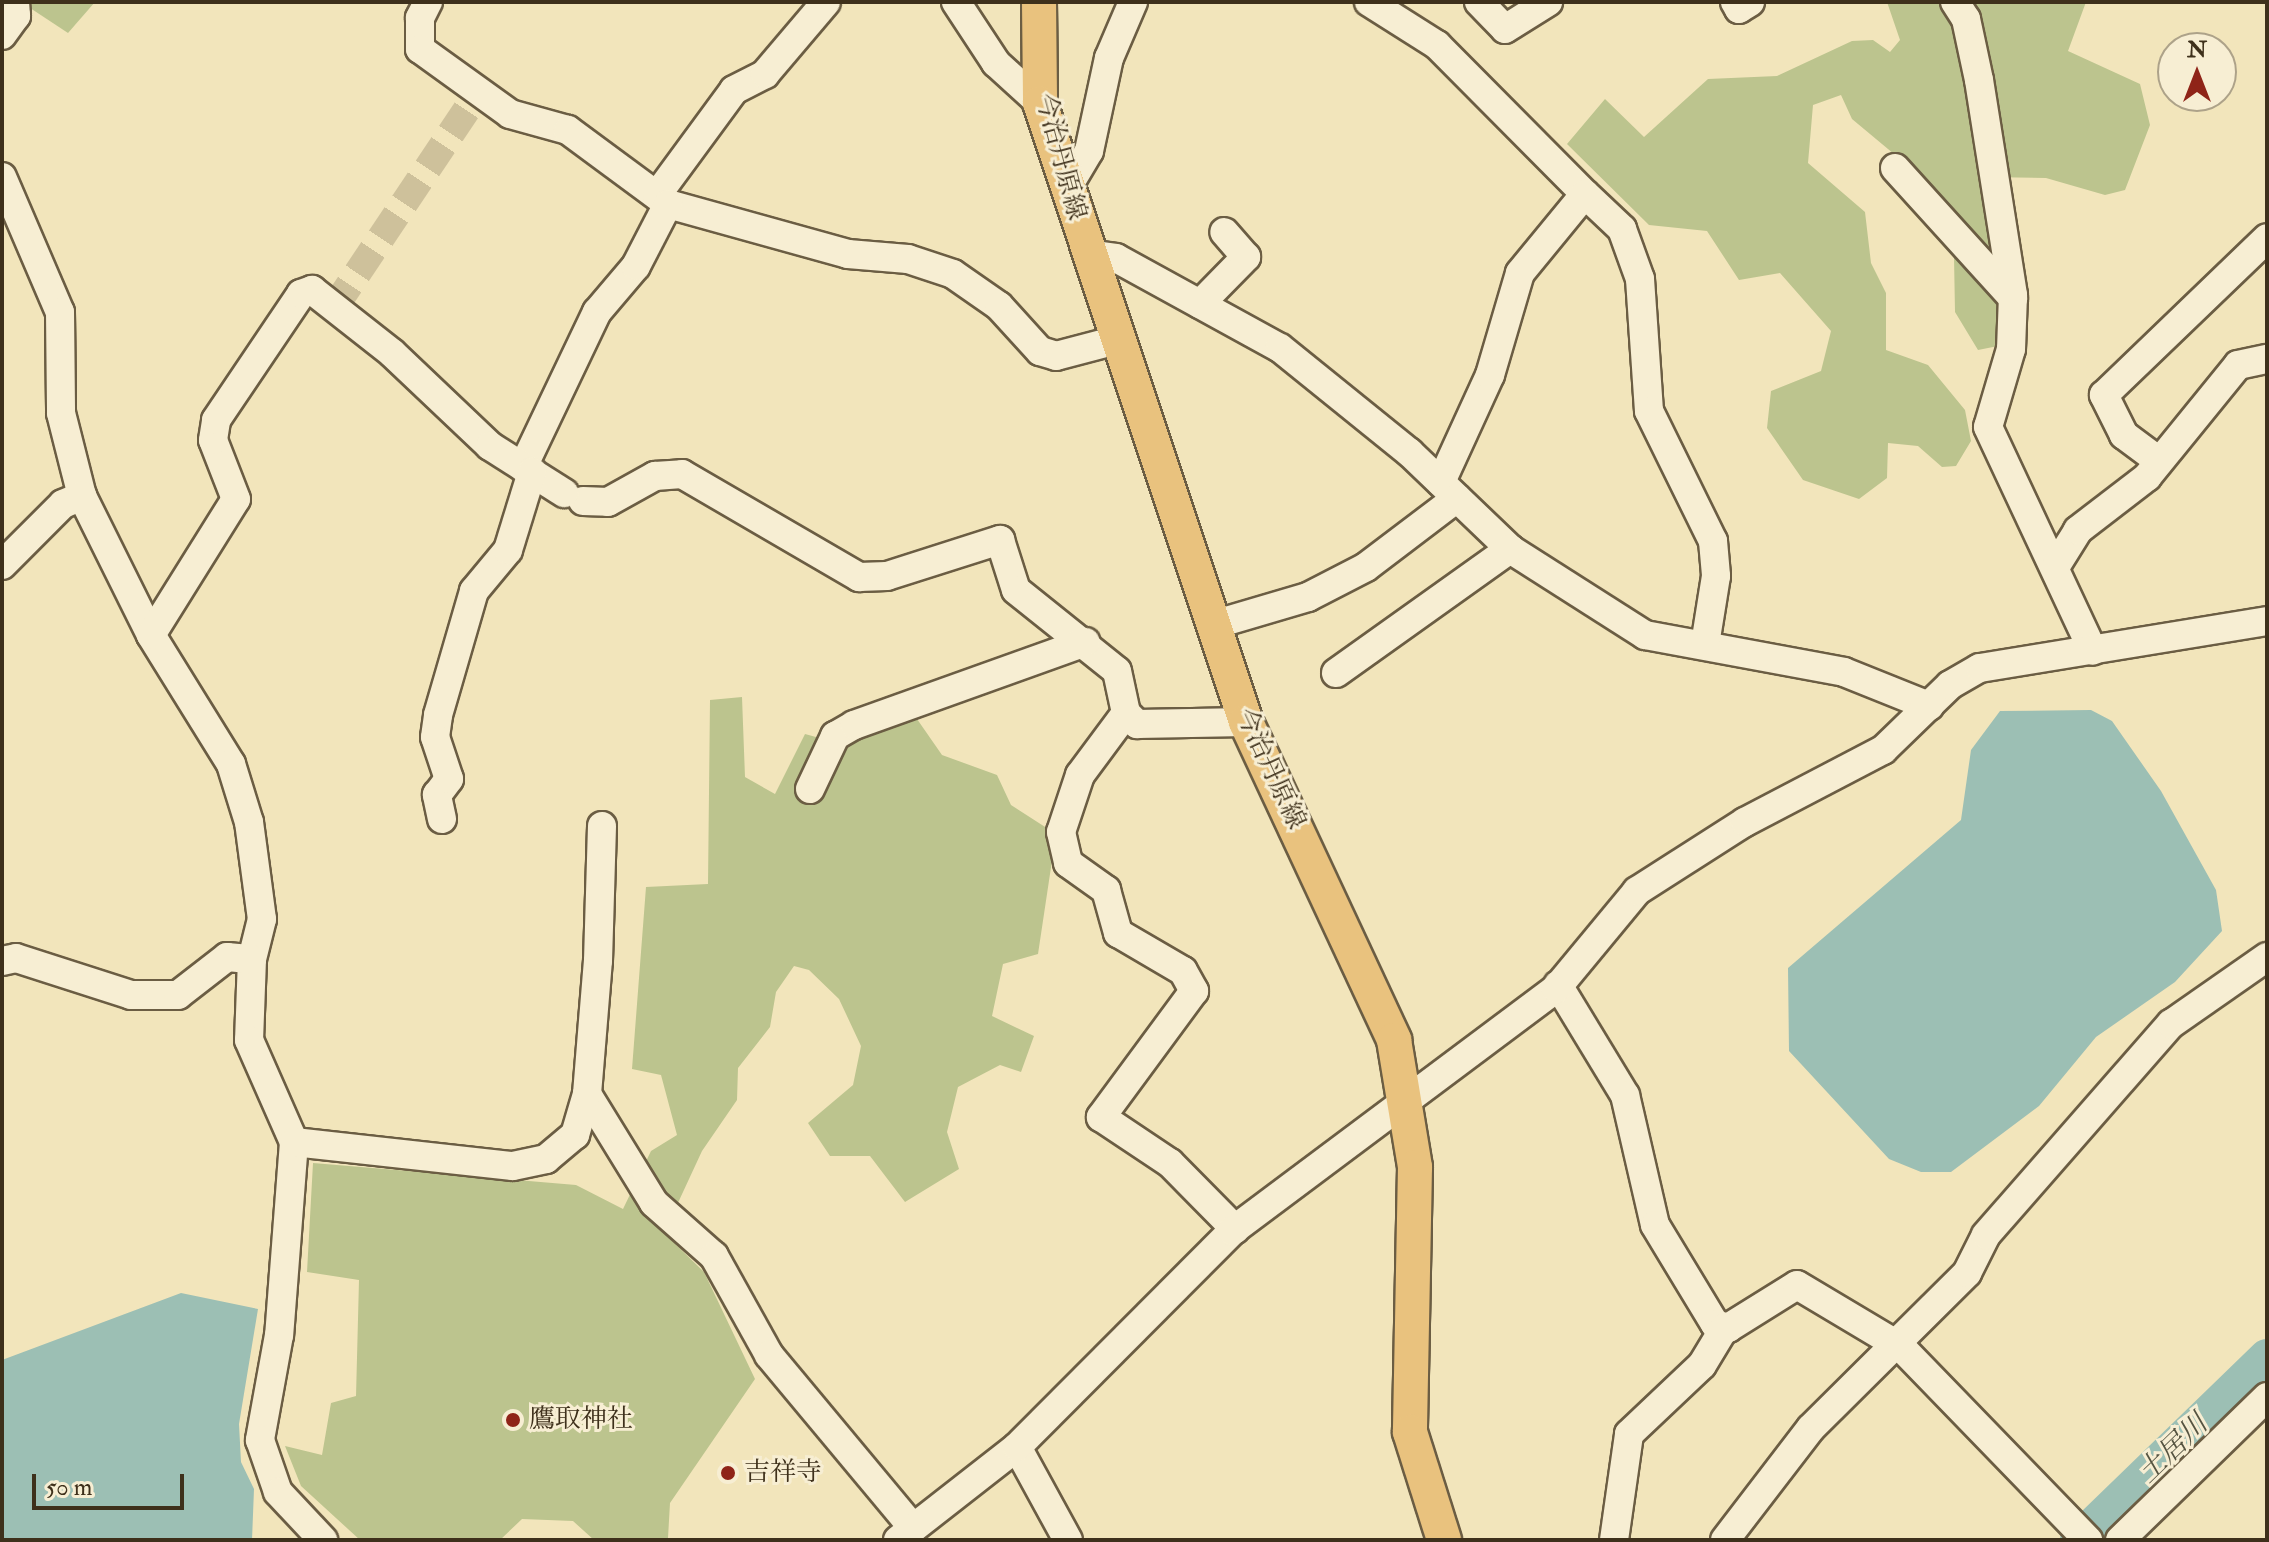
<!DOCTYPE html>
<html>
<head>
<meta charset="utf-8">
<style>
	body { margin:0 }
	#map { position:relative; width:2269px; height:1542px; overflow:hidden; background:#f2e5bb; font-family:"IM FELL Double Pica","Noto Serif JP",serif }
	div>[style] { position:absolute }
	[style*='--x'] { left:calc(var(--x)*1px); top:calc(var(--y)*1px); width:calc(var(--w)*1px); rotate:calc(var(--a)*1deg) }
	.green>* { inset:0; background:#bcc48e }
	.water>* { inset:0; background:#9cbfb4 }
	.river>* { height:36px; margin:-18px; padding:0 18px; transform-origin:18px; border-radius:18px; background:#9cbfb4 }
	.minor-tunnel>* { height:28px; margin-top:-14px; transform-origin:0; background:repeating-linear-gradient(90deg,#cec19b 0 28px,transparent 0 42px) }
	.roads { filter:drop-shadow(2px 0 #6b5d43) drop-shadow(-2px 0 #6b5d43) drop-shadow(0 2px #6b5d43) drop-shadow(0 -2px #6b5d43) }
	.minor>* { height:28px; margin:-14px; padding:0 14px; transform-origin:14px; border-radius:14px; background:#f7eed3 }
	.major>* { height:34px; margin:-17px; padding:0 17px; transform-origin:17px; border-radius:17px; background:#e9c27e }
	.dots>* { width:22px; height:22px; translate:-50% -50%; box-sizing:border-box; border:4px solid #f7eed3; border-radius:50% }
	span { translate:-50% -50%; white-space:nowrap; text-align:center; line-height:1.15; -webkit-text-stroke:6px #f7eed3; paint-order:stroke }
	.street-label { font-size:26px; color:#3e301b }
	.poi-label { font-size:26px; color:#3e301b }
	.left { translate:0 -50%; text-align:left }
	.water-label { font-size:28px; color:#565441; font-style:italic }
	.frame { position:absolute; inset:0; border:4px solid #3e301b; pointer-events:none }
	.north { position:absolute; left:2157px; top:32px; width:80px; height:80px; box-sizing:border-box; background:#f7eed3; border:2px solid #ada289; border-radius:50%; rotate:0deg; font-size:22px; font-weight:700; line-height:32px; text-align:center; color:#3e301b }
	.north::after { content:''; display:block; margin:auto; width:28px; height:36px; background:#8f2418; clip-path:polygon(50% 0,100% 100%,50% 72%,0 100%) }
	.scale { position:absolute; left:32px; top:1474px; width:152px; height:36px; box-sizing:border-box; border:4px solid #3e301b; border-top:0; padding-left:10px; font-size:24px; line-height:28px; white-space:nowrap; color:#3e301b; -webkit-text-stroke:6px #f7eed3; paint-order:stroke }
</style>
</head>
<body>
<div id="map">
	<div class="green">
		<div style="clip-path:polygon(21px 2px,95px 2px,68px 33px)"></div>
		<div style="clip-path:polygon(1887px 2px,2086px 2px,2068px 51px,2140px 84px,2150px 125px,2125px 190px,2105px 195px,2046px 178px,1985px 177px,2003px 345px,1978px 350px,1955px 312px,1954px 257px,1942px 209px,1900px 159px,1852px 119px,1841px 95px,1813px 105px,1808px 163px,1865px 212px,1871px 263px,1886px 293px,1886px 350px,1928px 365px,1965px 410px,1971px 441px,1956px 466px,1942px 467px,1918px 446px,1888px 443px,1887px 478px,1859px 499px,1803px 480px,1767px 428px,1771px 391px,1821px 371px,1831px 331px,1780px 273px,1739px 280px,1707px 231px,1649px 225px,1567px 144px,1605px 99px,1644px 137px,1708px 79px,1777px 76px,1852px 41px,1873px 40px,1890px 52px,1900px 40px)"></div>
		<div style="clip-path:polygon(742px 697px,745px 777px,775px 794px,805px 734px,845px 745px,917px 719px,942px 755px,997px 775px,1011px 805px,1056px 834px,1038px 954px,1003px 964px,992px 1016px,1034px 1036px,1021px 1072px,1000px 1065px,958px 1087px,947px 1132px,959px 1169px,905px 1202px,870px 1156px,830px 1156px,808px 1123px,853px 1085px,861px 1046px,839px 999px,809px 970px,794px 966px,776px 992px,770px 1027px,738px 1068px,737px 1100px,702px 1151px,664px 1233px,704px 1272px,755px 1379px,670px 1503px,668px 1538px,594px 1540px,573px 1521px,522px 1519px,500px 1540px,360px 1540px,301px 1486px,285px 1446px,322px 1455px,331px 1403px,356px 1396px,359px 1280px,307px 1272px,313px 1163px,576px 1185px,623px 1209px,651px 1151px,677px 1135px,661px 1075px,632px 1069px,646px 887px,708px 884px,710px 700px)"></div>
	</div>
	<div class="water">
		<div style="clip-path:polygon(2091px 710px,2112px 721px,2161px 791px,2216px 890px,2222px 931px,2175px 982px,2096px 1037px,2039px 1106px,1951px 1172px,1921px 1172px,1889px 1159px,1789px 1051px,1788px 968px,1961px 820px,1971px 750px,2000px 711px)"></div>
		<div style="clip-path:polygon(181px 1293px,258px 1309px,239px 1424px,241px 1462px,254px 1489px,252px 1540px,2px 1540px,2px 1360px)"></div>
	</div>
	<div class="river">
		<div style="--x:2078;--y:1540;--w:263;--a:-44.1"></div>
	</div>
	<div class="minor-tunnel">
		<div style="--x:334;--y:308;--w:261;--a:-56.2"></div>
	</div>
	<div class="roads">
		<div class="minor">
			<div style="--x:428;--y:2;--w:18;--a:117"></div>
			<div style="--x:420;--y:18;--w:31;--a:90"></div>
			<div style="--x:420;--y:49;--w:111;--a:35.8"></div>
			<div style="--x:510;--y:114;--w:60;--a:15.4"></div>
			<div style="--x:568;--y:130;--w:124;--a:36.5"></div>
			<div style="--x:668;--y:204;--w:187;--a:15.5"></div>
			<div style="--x:848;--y:254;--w:60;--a:4.8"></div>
			<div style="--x:908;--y:259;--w:47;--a:18.4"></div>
			<div style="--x:953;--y:274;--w:56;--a:34.8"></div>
			<div style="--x:999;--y:306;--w:61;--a:47.7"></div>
			<div style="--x:1040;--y:351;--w:17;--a:17"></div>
			<div style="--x:1056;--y:356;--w:63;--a:-14.7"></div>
			<div style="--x:956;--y:2;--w:73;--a:56.7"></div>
			<div style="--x:996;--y:63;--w:59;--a:42.3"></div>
			<div style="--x:1369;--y:2;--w:80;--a:32.3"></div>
			<div style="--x:1437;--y:45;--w:210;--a:45.2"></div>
			<div style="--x:1479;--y:2;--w:37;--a:46"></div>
			<div style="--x:1505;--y:29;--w:51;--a:-32.1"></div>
			<div style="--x:1735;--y:2;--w:8;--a:60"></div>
			<div style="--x:1739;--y:9;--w:13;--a:-32"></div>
			<div style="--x:1955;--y:2;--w:20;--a:57"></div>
			<div style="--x:1966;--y:19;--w:62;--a:78"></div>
			<div style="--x:1979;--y:80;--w:218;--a:81"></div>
			<div style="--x:2013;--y:295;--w:54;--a:92.1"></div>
			<div style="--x:2011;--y:349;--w:81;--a:106.4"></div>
			<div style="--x:1988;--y:427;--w:247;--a:64.9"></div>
			<div style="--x:2;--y:35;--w:24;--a:-54"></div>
			<div style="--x:16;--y:16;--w:14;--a:-94"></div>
			<div style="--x:1895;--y:168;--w:176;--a:47.8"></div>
			<div style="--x:2;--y:177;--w:147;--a:66.8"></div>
			<div style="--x:60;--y:312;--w:101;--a:89.4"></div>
			<div style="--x:61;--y:413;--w:86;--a:75.8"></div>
			<div style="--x:82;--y:496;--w:155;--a:63.6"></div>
			<div style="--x:151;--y:635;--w:152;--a:58.2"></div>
			<div style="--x:231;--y:764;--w:61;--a:72.8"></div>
			<div style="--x:249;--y:822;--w:98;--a:82.4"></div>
			<div style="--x:262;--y:919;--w:41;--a:104"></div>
			<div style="--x:252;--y:959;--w:81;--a:92.1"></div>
			<div style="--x:249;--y:1040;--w:111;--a:66.2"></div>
			<div style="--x:294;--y:1142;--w:194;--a:94.4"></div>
			<div style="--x:279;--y:1335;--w:107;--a:100.3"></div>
			<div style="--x:260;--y:1440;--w:55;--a:70.9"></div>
			<div style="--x:278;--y:1492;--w:66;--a:46.8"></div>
			<div style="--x:1067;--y:188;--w:43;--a:-59.3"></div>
			<div style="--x:1089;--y:151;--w:95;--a:-77.9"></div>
			<div style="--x:1109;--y:58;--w:61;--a:-66.8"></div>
			<div style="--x:657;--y:195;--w:130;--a:-53.7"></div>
			<div style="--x:734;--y:90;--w:35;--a:-27"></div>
			<div style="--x:765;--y:74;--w:94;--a:-49.7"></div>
			<div style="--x:1088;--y:254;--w:28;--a:8"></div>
			<div style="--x:1116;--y:258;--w:187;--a:28.8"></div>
			<div style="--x:1280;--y:348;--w:166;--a:38.9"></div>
			<div style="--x:1409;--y:452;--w:140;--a:43.8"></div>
			<div style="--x:1510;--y:549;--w:160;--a:32.5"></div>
			<div style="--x:1645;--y:635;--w:202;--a:10.5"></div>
			<div style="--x:1844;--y:672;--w:92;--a:21.8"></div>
			<div style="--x:1200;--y:304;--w:66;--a:-45.6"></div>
			<div style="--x:1246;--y:257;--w:33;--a:-131"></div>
			<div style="--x:2159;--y:461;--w:44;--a:-143.4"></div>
			<div style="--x:2124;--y:435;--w:45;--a:-116.6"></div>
			<div style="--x:2104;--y:395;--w:226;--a:-43.9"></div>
			<div style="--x:523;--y:467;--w:172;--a:-64.5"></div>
			<div style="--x:597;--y:312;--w:60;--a:-49.7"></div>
			<div style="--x:636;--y:266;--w:70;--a:-62.7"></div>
			<div style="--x:1441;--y:482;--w:118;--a:-65.4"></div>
			<div style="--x:1490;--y:375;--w:106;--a:-73.6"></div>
			<div style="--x:1520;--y:273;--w:102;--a:-50.6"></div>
			<div style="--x:1585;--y:194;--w:51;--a:43.4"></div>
			<div style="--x:1622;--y:229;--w:53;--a:70.2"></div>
			<div style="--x:1640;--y:279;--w:132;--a:86.1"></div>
			<div style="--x:1649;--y:411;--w:145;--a:63.8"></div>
			<div style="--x:1713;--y:541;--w:35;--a:85"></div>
			<div style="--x:1716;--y:576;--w:70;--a:99.1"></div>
			<div style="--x:583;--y:501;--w:25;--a:2"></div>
			<div style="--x:608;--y:502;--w:54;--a:-29"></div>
			<div style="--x:655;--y:476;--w:27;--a:-4"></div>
			<div style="--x:682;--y:474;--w:205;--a:30.2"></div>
			<div style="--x:859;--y:577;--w:28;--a:-2"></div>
			<div style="--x:887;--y:576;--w:119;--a:-17.7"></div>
			<div style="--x:1000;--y:540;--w:52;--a:72.3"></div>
			<div style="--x:1016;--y:590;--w:129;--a:38.7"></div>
			<div style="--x:1117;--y:671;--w:43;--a:77.9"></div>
			<div style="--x:1126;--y:713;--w:16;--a:45"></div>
			<div style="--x:1137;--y:724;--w:109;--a:-1.1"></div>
			<div style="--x:2057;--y:564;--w:40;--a:-58"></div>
			<div style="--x:2078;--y:530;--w:87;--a:-37.5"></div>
			<div style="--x:2147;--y:477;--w:144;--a:-50.9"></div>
			<div style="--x:2238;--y:365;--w:30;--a:-12"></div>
			<div style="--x:2;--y:565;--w:86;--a:-45"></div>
			<div style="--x:63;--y:504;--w:21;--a:-23"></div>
			<div style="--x:1213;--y:625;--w:99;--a:-16.4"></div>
			<div style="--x:1308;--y:597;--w:65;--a:-27.3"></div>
			<div style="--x:1366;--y:567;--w:114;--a:-37.2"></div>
			<div style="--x:151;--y:635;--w:160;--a:-58"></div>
			<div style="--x:236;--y:499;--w:63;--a:-111.3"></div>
			<div style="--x:213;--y:440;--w:20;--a:-81"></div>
			<div style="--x:216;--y:420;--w:152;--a:-56"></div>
			<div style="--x:301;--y:294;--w:12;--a:-20"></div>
			<div style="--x:312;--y:290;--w:102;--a:38.2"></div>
			<div style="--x:392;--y:353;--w:135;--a:43.5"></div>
			<div style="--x:490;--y:446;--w:88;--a:32.4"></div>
			<div style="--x:1336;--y:673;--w:214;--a:-35.5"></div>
			<div style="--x:1126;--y:713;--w:77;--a:126.6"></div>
			<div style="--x:1080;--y:775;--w:60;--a:108.4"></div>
			<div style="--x:1061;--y:832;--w:32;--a:77"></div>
			<div style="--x:1068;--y:863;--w:47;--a:35.4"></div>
			<div style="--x:1106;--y:890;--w:45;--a:74.4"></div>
			<div style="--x:1118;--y:933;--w:75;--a:30.3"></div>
			<div style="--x:1183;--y:971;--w:23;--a:61"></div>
			<div style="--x:1194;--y:991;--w:157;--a:126.4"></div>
			<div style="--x:1101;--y:1117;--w:83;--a:33.7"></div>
			<div style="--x:1170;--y:1163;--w:93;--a:45.4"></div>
			<div style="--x:810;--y:789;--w:59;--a:-64.7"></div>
			<div style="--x:835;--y:736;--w:22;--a:-30"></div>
			<div style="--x:854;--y:725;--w:246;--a:-19.7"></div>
			<div style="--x:442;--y:819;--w:25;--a:-102"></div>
			<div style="--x:437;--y:795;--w:20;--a:-53"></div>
			<div style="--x:449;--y:779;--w:44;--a:-108.4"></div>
			<div style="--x:435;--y:737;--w:22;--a:-82"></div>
			<div style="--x:438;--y:715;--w:129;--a:-73.8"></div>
			<div style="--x:474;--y:591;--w:53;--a:-50.3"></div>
			<div style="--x:508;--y:550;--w:82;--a:-72.9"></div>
			<div style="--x:2;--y:961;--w:14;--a:-12"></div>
			<div style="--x:16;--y:958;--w:121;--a:17.8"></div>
			<div style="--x:131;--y:995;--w:47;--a:0"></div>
			<div style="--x:178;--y:995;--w:62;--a:-37.8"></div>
			<div style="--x:227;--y:957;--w:25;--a:5"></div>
			<div style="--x:1558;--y:985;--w:129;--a:58.7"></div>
			<div style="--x:1625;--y:1095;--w:133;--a:77"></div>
			<div style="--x:1655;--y:1225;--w:116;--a:58.8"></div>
			<div style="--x:1715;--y:1324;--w:14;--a:17"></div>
			<div style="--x:1728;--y:1328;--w:81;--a:-31.9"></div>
			<div style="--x:1797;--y:1285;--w:121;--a:30.8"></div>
			<div style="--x:1901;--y:1347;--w:269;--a:45.9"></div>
			<div style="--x:587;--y:1094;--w:128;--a:58.4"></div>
			<div style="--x:654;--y:1203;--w:80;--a:41.5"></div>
			<div style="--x:714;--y:1256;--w:113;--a:60.9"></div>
			<div style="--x:769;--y:1355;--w:225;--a:50.2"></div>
			<div style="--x:294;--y:1142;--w:220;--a:6.3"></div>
			<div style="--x:513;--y:1166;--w:34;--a:-12"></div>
			<div style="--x:546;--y:1159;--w:38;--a:-40"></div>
			<div style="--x:575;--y:1135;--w:43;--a:-73.7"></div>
			<div style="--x:587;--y:1094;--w:133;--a:-85.3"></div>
			<div style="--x:598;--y:961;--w:135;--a:-88.3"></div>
			<div style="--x:1017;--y:1447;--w:106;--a:61.3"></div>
			<div style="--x:898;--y:1540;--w:151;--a:-38"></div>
			<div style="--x:1017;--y:1447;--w:305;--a:-45.1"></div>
			<div style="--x:1232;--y:1231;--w:404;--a:-36.8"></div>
			<div style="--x:1556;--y:989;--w:127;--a:-50.4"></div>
			<div style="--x:1637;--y:891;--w:128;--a:-32.6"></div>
			<div style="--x:1745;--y:822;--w:156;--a:-27.6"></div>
			<div style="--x:1883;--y:750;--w:93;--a:-44.1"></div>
			<div style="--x:1950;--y:685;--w:34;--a:-30"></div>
			<div style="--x:1980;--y:668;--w:291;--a:-9.3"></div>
			<div style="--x:1614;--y:1540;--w:107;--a:-81.9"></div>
			<div style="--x:1629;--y:1434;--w:100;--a:-43.4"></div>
			<div style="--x:1702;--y:1365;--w:44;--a:-58.8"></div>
			<div style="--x:1725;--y:1540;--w:141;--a:-52.5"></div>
			<div style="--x:1811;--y:1428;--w:220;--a:-44.8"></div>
			<div style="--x:1967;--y:1273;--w:42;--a:-63.4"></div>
			<div style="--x:1986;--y:1235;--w:281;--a:-48.8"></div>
			<div style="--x:2171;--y:1024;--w:117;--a:-34.9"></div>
			<div style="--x:2120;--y:1540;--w:205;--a:-44.2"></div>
		</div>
		<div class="major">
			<div style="--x:1039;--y:2;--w:101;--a:89.4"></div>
			<div style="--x:1040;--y:103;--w:652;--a:71.59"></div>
			<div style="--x:1246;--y:722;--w:351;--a:65"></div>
			<div style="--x:1394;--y:1040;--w:129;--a:80.6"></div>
			<div style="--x:1415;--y:1167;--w:265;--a:91.1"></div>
			<div style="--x:1410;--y:1432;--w:113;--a:72.5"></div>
		</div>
	</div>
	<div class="dots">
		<div style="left:513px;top:1420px;background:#8f2418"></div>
		<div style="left:728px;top:1473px;background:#8f2418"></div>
	</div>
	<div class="street-label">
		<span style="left:1060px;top:157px;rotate:75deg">今治丹原線</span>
		<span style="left:1270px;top:769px;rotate:65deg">今治丹原線</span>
	</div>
	<div class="poi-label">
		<span class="left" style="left:529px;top:1420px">鷹取神社</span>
		<span class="left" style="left:744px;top:1473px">吉祥寺</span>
	</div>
	<div class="water-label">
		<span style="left:2173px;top:1449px;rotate:-44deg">土居川</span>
	</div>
	<div class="frame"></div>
	<div class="north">N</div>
	<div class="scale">50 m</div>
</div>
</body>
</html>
